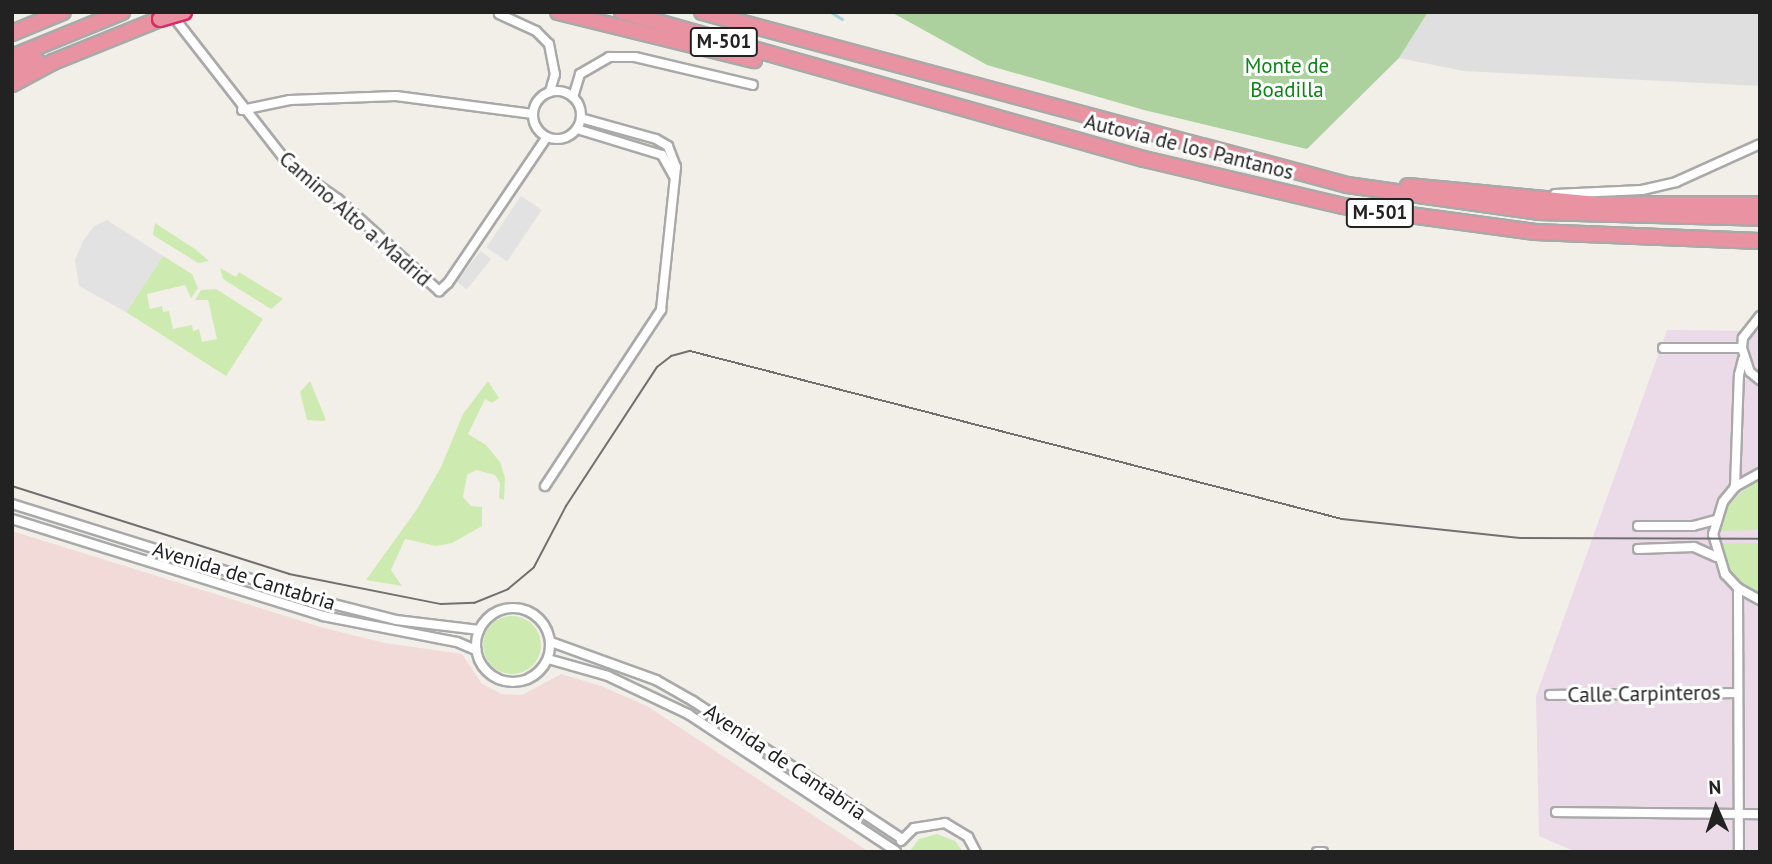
<!DOCTYPE html>
<html>
<head>
<meta charset="utf-8">
<style>
	body { margin:0 }
	#map { position:relative; width:1772px; height:864px; overflow:hidden; background:#f2efe9; font-family:"PT Sans",sans-serif }
	div>[style] { position:absolute }
	[style*='--x'] { left:calc(var(--x)*1px); top:calc(var(--y)*1px); width:calc(var(--w)*1px); rotate:calc(var(--a)*1deg) }
	.residential>* { inset:0; background:#e0dfdf }
	.commercial>* { inset:0; background:#f2dad9 }
	.industrial>* { inset:0; background:#ebdbe8 }
	.grass>* { inset:0; background:#cdebb0 }
	.round { border-radius:50% }
	.forest>* { inset:0; background:#add19e }
	.parking>* { inset:0; background:#e2e2e2; transform-origin:0 0 }
	.stream>* { height:2.5px; margin:-1.25px; padding:0 1.25px; transform-origin:1.25px; border-radius:1.25px; background:#aad3df }
	.roads { filter:drop-shadow(2px 0 #a9a9a9) drop-shadow(-2px 0 #a9a9a9) drop-shadow(0 2px #a9a9a9) drop-shadow(0 -2px #a9a9a9) }
	.minor>* { height:8px; margin:-4px; padding:0 4px; transform-origin:4px; border-radius:4px; background:#fff }
	.minor>.ring { margin:-4px; padding:0; box-sizing:content-box; background:none; border:8px solid #fff; border-radius:50% }
	.motorway>* { height:14px; margin:-7px; padding:0 7px; transform-origin:7px; border-radius:7px; background:#e892a2 }
	.tram>* { height:2px; margin:-1px; padding:0 1px; transform-origin:1px; border-radius:1px; background:#707070 }
	.bridges { filter:drop-shadow(2px 0 #dc2a67) drop-shadow(-2px 0 #dc2a67) drop-shadow(0 2px #dc2a67) drop-shadow(0 -2px #dc2a67) }
	.motorway-bridge>* { height:14px; margin:-7px; padding:0 7px; transform-origin:7px; border-radius:7px; background:#e892a2 }
	span { translate:-50% -50%; white-space:nowrap; text-align:center; line-height:1.15; -webkit-text-stroke:6px #fff; paint-order:stroke }
	.shield-label span { padding:2px 5px; background:#fff; border:2px solid; border-radius:5px; -webkit-text-stroke-width:0 }
	.shield-label { font-size:19px; color:#222; font-weight:700 }
	.park-label { font-size:21px; color:#0c8416 }
	.street-label { font-size:21px; color:#222 }
	.frame { position:absolute; inset:0; border:14px solid #222; pointer-events:none }
	.north { position:absolute; left:1681px; top:773px; width:70px; height:70px; -webkit-text-stroke:5px #fff; paint-order:stroke; rotate:357deg; font-size:19px; font-weight:700; line-height:28px; text-align:center; color:#222 }
	.north::after { content:''; display:block; margin:auto; width:24px; height:32px; background:#222; clip-path:polygon(50% 0,100% 100%,50% 72%,0 100%) }
</style>
</head>
<body>
<div id="map">
	<div class="residential">
		<div style="clip-path:polygon(1428px 12px,1760px 12px,1760px 86px,1464px 71px,1399px 58px)"></div>
	</div>
	<div class="commercial">
		<div style="clip-path:polygon(12px 531px,324px 628px,385px 643px,462px 654px,482px 684px,502px 694px,522px 695px,561px 674px,601px 686px,647px 706px,869px 852px,12px 852px)"></div>
	</div>
	<div class="industrial">
		<div style="clip-path:polygon(1667px 330px,1760px 331px,1760px 852px,1576px 852px,1539px 836px,1536px 696px)"></div>
	</div>
	<div class="grass">
		<div style="clip-path:polygon(155px 223px,195px 249px,209px 261px,198px 263px,153px 235px)"></div>
		<div style="clip-path:polygon(163px 256px,192px 274px,198px 288px,191px 298px,185px 285px,147px 294px,150px 309px,162px 306px,163px 312px,169px 311px,173px 329px,192px 325px,193px 331px,199px 329px,202px 342px,217px 339px,208px 300px,195px 300px,201px 290px,216px 289px,263px 319px,226px 376px,126px 312px)"></div>
		<div style="clip-path:polygon(220px 268px,236px 277px,239px 272px,283px 299px,271px 309px,223px 279px)"></div>
		<div style="clip-path:polygon(310px 381px,326px 420px,323px 421px,307px 420px,300px 392px)"></div>
		<div style="clip-path:polygon(488px 381px,499px 398px,492px 403px,485px 399px,468px 434px,486px 445px,500px 462px,505px 478px,504px 500px,499px 498px,500px 483px,495px 475px,476px 470px,467px 475px,463px 497px,471px 506px,482px 507px,482px 526px,452px 543px,436px 546px,405px 539px,391px 570px,402px 586px,366px 580px,417px 509px,441px 467px,463px 414px)"></div>
		<div style="clip-path:polygon(1760px 478px,1760px 530px,1717px 531px,1727px 504px)"></div>
		<div style="clip-path:polygon(1718px 543px,1760px 543px,1760px 595px,1732px 577px)"></div>
		<div class="round" style="left:483px;top:616px;width:58px;height:58px"></div>
		<div style="clip-path:polygon(937px 834px,955px 841px,963px 852px,909px 852px,919px 839px)"></div>
	</div>
	<div class="forest">
		<div style="clip-path:polygon(891px 12px,1428px 12px,1399px 58px,1307px 149px,1144px 110px,987px 65px)"></div>
	</div>
	<div class="parking">
		<div style="left:521px;top:196px;width:25px;height:62px;rotate:34deg"></div>
		<div style="clip-path:polygon(107px 220px,163px 256px,126px 312px,79px 286px,75px 260px,83px 241px,94px 226px)"></div>
		<div style="left:481px;top:251px;width:13px;height:39px;rotate:39deg"></div>
	</div>
	<div class="stream">
		<div style="--x:831;--y:12;--w:13;--a:32"></div>
	</div>
	<div class="roads">
		<div class="minor">
			<div style="--x:499;--y:14;--w:41;--a:24.7"></div>
			<div style="--x:536;--y:31;--w:18;--a:45"></div>
			<div style="--x:549;--y:44;--w:31;--a:79"></div>
			<div style="--x:555;--y:74;--w:19;--a:106"></div>
			<div style="--x:172;--y:15;--w:190;--a:52"></div>
			<div style="--x:289;--y:165;--w:60;--a:34.8"></div>
			<div style="--x:338;--y:199;--w:137;--a:42.3"></div>
			<div style="--x:439;--y:291;--w:12;--a:-42"></div>
			<div style="--x:448;--y:283;--w:176;--a:-55.9"></div>
			<div class="ring" style="left:533px;top:91px;width:40px;height:40px"></div>
			<div style="--x:573;--y:97;--w:24;--a:-73"></div>
			<div style="--x:580;--y:74;--w:34;--a:-30"></div>
			<div style="--x:609;--y:57;--w:26;--a:0"></div>
			<div style="--x:635;--y:57;--w:121;--a:13.3"></div>
			<div style="--x:242;--y:110;--w:49;--a:-11.8"></div>
			<div style="--x:290;--y:100;--w:106;--a:-2.2"></div>
			<div style="--x:396;--y:96;--w:138;--a:7.5"></div>
			<div style="--x:577;--y:129;--w:89;--a:17"></div>
			<div style="--x:662;--y:155;--w:23;--a:61"></div>
			<div style="--x:1555;--y:194;--w:87;--a:-2.6"></div>
			<div style="--x:1642;--y:190;--w:35;--a:-13"></div>
			<div style="--x:1676;--y:182;--w:92;--a:-24.3"></div>
			<div style="--x:1760;--y:316;--w:28;--a:128"></div>
			<div style="--x:1743;--y:338;--w:10;--a:96"></div>
			<div style="--x:1742;--y:348;--w:25;--a:72"></div>
			<div style="--x:1750;--y:372;--w:13;--a:39"></div>
			<div style="--x:1663;--y:348;--w:79;--a:0"></div>
			<div style="--x:1760;--y:473;--w:29;--a:151"></div>
			<div style="--x:1735;--y:487;--w:19;--a:129"></div>
			<div style="--x:1723;--y:502;--w:34;--a:107"></div>
			<div style="--x:1713;--y:534;--w:42;--a:73.3"></div>
			<div style="--x:1725;--y:574;--w:19;--a:47"></div>
			<div style="--x:1738;--y:588;--w:25;--a:29"></div>
			<div style="--x:545;--y:486;--w:211;--a:-56.6"></div>
			<div style="--x:661;--y:310;--w:144;--a:-84"></div>
			<div style="--x:676;--y:167;--w:22;--a:-111"></div>
			<div style="--x:668;--y:146;--w:14;--a:-150"></div>
			<div style="--x:656;--y:139;--w:78;--a:-164.4"></div>
			<div style="--x:1735;--y:487;--w:112;--a:-88"></div>
			<div style="--x:1739;--y:375;--w:16;--a:-76"></div>
			<div style="--x:12;--y:504;--w:328;--a:17.4"></div>
			<div style="--x:325;--y:602;--w:73;--a:14.2"></div>
			<div style="--x:396;--y:620;--w:84;--a:6.9"></div>
			<div style="--x:12;--y:519;--w:326;--a:17.3"></div>
			<div style="--x:323;--y:616;--w:136;--a:11"></div>
			<div style="--x:457;--y:642;--w:21;--a:23"></div>
			<div style="--x:1638;--y:526;--w:55;--a:0"></div>
			<div style="--x:1693;--y:526;--w:23;--a:-15"></div>
			<div style="--x:1638;--y:549;--w:56;--a:-2"></div>
			<div style="--x:1694;--y:547;--w:24;--a:24"></div>
			<div style="--x:1738;--y:588;--w:264;--a:89.8"></div>
			<div class="ring" style="left:476px;top:608px;width:66px;height:66px"></div>
			<div style="--x:551;--y:642;--w:112;--a:19.9"></div>
			<div style="--x:656;--y:680;--w:43;--a:29.6"></div>
			<div style="--x:693;--y:701;--w:250;--a:33.4"></div>
			<div style="--x:548;--y:659;--w:62;--a:15.8"></div>
			<div style="--x:608;--y:676;--w:89;--a:25.4"></div>
			<div style="--x:688;--y:714;--w:249;--a:33.4"></div>
			<div style="--x:1550;--y:695;--w:188;--a:-0.6"></div>
			<div style="--x:1556;--y:812;--w:204;--a:0.6"></div>
			<div style="--x:901;--y:841;--w:18;--a:-45"></div>
			<div style="--x:914;--y:828;--w:31;--a:-9"></div>
			<div style="--x:945;--y:823;--w:27;--a:31"></div>
			<div style="--x:968;--y:837;--w:17;--a:62"></div>
			<div style="--x:1317;--y:852;--w:6;--a:0"></div>
		</div>
		<div class="motorway">
			<div style="--x:558;--y:12;--w:202;--a:13.8"></div>
			<div style="--x:622;--y:12;--w:542;--a:15.73"></div>
			<div style="--x:1144;--y:159;--w:204;--a:13.3"></div>
			<div style="--x:1343;--y:206;--w:194;--a:7.7"></div>
			<div style="--x:1535;--y:232;--w:225;--a:2.3"></div>
			<div style="--x:702;--y:12;--w:668;--a:15.01"></div>
			<div style="--x:1347;--y:185;--w:193;--a:8"></div>
			<div style="--x:1538;--y:212;--w:222;--a:1.5"></div>
			<div style="--x:12;--y:33;--w:55;--a:-22.4"></div>
			<div style="--x:12;--y:57;--w:119;--a:-22.2"></div>
			<div style="--x:12;--y:71;--w:27;--a:-22"></div>
			<div style="--x:12;--y:84;--w:47;--a:-28.2"></div>
			<div style="--x:53;--y:62;--w:115;--a:-21.9"></div>
			<div style="--x:1408;--y:186;--w:193;--a:5.4"></div>
			<div style="--x:1600;--y:204;--w:160;--a:0"></div>
		</div>
	</div>
	<div class="tram">
		<div style="--x:12;--y:486;--w:291;--a:17.6"></div>
		<div style="--x:289;--y:574;--w:155;--a:11.2"></div>
		<div style="--x:441;--y:604;--w:33;--a:-2"></div>
		<div style="--x:474;--y:603;--w:37;--a:-22"></div>
		<div style="--x:508;--y:589;--w:34;--a:-40"></div>
		<div style="--x:534;--y:567;--w:69;--a:-62.3"></div>
		<div style="--x:566;--y:506;--w:166;--a:-56.8"></div>
		<div style="--x:657;--y:367;--w:18;--a:-38"></div>
		<div style="--x:671;--y:356;--w:20;--a:-15"></div>
		<div style="--x:690;--y:351;--w:673;--a:14.45"></div>
		<div style="--x:1342;--y:519;--w:179;--a:6.1"></div>
		<div style="--x:1520;--y:538;--w:240;--a:0.2"></div>
	</div>
	<div class="bridges">
		<div class="motorway-bridge">
			<div style="--x:160;--y:19;--w:25;--a:-16"></div>
		</div>
	</div>
	<div class="shield-label">
		<span style="left:724px;top:42px">M-501</span>
		<span style="left:1380px;top:213px">M-501</span>
	</div>
	<div class="park-label">
		<span style="left:1287px;top:78px">Monte de<br>Boadilla</span>
	</div>
	<div class="street-label">
		<span style="left:1189px;top:147px;rotate:14deg">Autovía de los Pantanos</span>
		<span style="left:355px;top:219px;rotate:41deg">Camino Alto a Madrid</span>
		<span style="left:244px;top:576px;rotate:17deg">Avenida de Cantabria</span>
		<span style="left:1644px;top:694px;rotate:-1deg">Calle Carpinteros</span>
		<span style="left:785px;top:762px;rotate:34deg">Avenida de Cantabria</span>
	</div>
	<div class="frame"></div>
	<div class="north">N</div>
</div>
</body>
</html>
